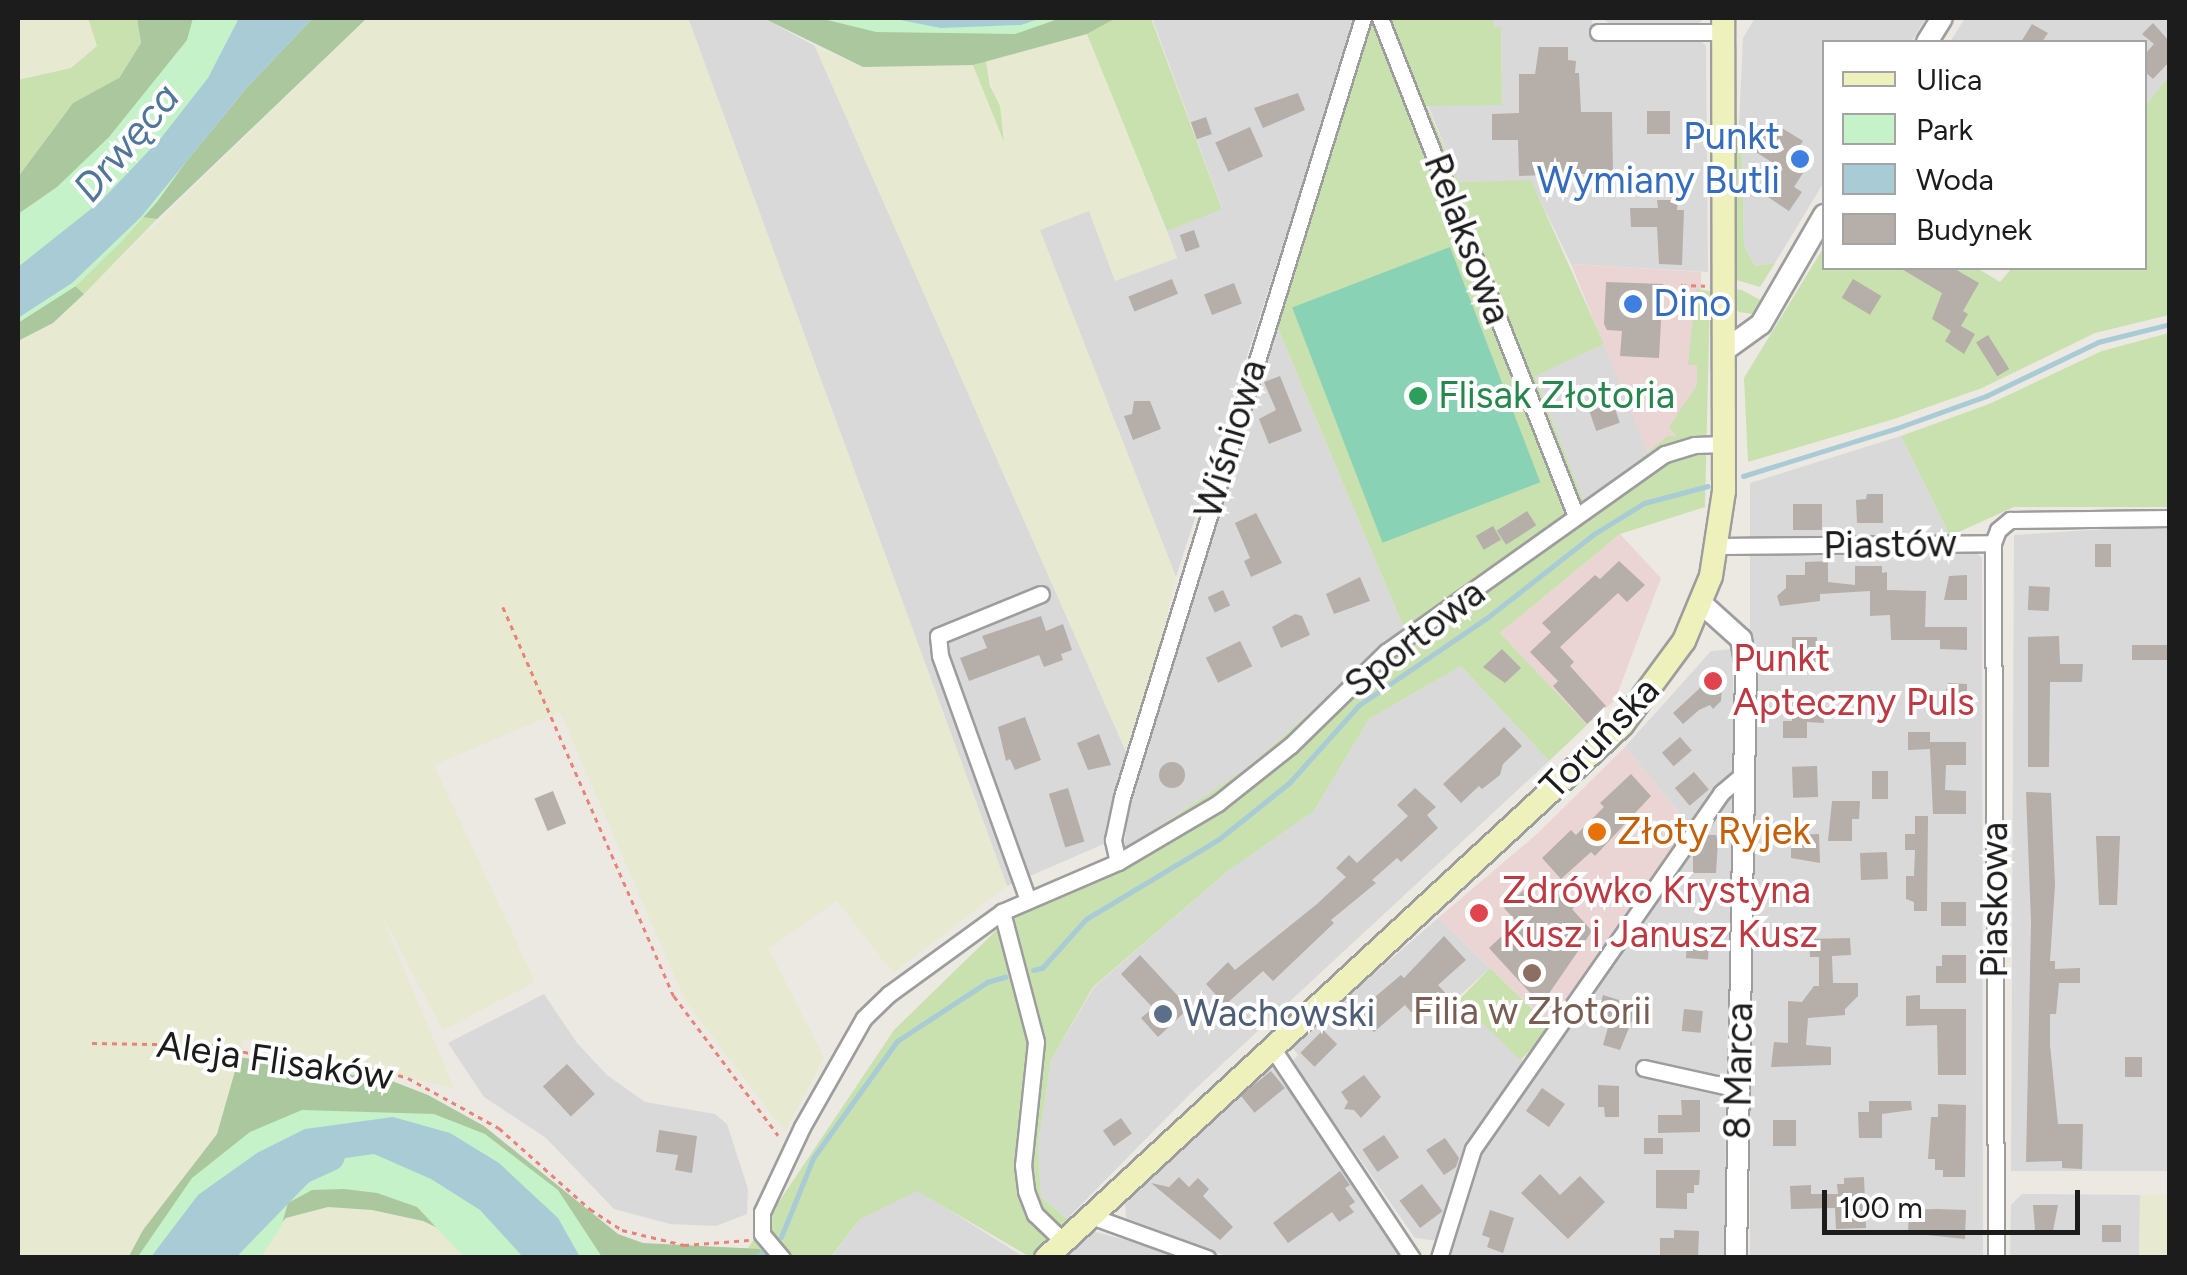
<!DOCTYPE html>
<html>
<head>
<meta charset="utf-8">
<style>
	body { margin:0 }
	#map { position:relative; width:2187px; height:1275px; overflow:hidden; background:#ece9e3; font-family:Figtree,sans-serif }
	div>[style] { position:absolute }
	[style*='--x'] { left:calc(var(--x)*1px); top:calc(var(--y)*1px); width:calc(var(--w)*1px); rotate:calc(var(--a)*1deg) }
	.residential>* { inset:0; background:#dad9d9 }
	.commercial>* { inset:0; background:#ebd5d4 }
	.farmland>* { inset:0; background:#e7e9d0; transform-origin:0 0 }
	.grass>* { inset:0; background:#c8e1af; transform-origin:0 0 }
	.forest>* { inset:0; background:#aac79d }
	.park>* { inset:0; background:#c5f2c8 }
	.pitch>* { inset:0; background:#8ad2b6; transform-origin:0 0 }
	.water>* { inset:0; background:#a9cbd5 }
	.stream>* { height:5px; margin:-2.5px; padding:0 2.5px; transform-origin:2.5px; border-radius:2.5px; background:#a9cbd5 }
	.river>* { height:30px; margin:-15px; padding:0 15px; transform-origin:15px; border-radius:15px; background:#a9cbd5 }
	.building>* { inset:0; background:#b5aea9; transform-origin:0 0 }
	.round { border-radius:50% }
	.path>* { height:2.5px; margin-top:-1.25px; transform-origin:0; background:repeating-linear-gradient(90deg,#e88378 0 5px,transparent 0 10px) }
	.roads { filter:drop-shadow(2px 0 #9d9d9d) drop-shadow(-2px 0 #9d9d9d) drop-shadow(0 2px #9d9d9d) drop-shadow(0 -2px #9d9d9d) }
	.minor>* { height:15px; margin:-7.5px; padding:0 7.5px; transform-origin:7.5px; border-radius:7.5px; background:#fff }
	.tertiary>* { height:20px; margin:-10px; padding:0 10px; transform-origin:10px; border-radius:10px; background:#fff }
	.secondary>* { height:22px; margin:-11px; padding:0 11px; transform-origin:11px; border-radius:11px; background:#eff1bd }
	.dots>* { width:28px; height:28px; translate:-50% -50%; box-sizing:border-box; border:5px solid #fff; border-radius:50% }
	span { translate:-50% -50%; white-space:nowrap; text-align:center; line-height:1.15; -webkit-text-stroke:8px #fff; paint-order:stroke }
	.shop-label { font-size:38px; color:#366cbe }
	.right { translate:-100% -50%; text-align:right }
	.left { translate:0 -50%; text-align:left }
	.street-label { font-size:38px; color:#1c1c1c }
	.leisure-label { font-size:38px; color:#27864d }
	.health-label { font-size:38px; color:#be3a42 }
	.food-label { font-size:38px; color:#c56008 }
	.education-label { font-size:38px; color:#785e54 }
	.service-label { font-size:38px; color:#4e5e75 }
	.water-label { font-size:40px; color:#527699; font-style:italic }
	.frame { position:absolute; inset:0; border:20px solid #1c1c1c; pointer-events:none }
	.legend { position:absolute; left:1822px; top:40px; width:325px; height:230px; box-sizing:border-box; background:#fff; border:2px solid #a4a4a4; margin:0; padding:12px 18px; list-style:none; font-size:30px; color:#1c1c1c }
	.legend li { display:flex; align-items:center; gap:20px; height:50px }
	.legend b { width:50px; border:2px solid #a4a4a4 }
	.scale { position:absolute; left:1822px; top:1190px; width:258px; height:45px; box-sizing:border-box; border:5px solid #1c1c1c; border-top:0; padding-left:12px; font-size:30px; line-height:35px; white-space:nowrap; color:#1c1c1c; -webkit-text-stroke:8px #fff; paint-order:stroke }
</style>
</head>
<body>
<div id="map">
	<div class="residential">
		<div style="clip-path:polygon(688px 18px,763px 18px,815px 46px,1128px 756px,1113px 840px,1007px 886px)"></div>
		<div style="clip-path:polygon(1152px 18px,1356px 18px,1176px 577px,1039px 230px,1089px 210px,1116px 280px,1177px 258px,1167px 231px,1222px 208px)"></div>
		<div style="clip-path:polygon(1493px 18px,1592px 18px,1593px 39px,1699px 39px,1706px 46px,1708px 272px,1571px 264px,1531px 181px,1459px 182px,1428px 105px,1502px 104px,1501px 27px,1493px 27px)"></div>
		<div style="clip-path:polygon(1601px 18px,1704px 18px,1697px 26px,1613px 26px)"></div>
		<div style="clip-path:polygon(1755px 18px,1926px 18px,1911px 42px,1824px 42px,1824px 182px,1775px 263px,1755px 266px,1744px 246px,1742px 150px,1738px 147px,1743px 38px)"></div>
		<div style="clip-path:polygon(1965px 18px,2169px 18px,2169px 76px,2145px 106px,2144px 42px,1950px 42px)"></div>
		<div style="clip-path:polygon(1275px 321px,1411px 645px,1346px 681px,1248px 767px,1124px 850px,1128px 807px)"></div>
		<div style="clip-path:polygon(1604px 344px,1651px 454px,1586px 508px,1535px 375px)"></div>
		<div style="clip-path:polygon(1901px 436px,1950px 536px,1750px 539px,1750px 483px)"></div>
		<div style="clip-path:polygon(2123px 528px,2169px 528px,2169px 1171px,2011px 1171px,2014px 535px)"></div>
		<div style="clip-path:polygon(1975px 551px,1982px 558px,1983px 1257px,1750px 1257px,1750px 552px)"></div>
		<div style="clip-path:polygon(1733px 649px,1733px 772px,1691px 827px,1625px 747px,1711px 651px)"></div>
		<div style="clip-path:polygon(1461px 666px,1549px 761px,1191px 1093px,1067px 1219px,1041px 1197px,1038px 1145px,1051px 1060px,1094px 987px,1228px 871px,1314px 811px,1369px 719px)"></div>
		<div style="clip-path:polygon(1727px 794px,1733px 798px,1730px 1082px,1639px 1060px,1637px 1073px,1726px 1092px,1725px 1257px,1449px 1258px,1475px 1156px)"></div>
		<div style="clip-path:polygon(1438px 918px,1490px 968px,1457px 998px,1526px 1064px,1468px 1147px,1439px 1241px,1415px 1238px,1292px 1062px,1298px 1055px,1291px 1046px)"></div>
		<div style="clip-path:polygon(544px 994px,577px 1043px,607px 1075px,645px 1102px,715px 1114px,727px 1124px,748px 1189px,747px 1214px,716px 1226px,670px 1224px,614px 1209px,546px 1138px,484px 1097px,448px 1043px)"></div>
		<div style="clip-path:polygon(1272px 1064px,1323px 1129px,1406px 1257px,1229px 1257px,1126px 1218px,1125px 1202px)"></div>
		<div style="clip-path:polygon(917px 1190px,1024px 1257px,831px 1258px,859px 1220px)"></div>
		<div style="clip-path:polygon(2022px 1194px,2140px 1195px,2139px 1257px,2010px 1258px,2011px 1205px)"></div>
		<div style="clip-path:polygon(1092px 1231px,1172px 1252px,1184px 1258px,1062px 1258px)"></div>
	</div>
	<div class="commercial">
		<div style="clip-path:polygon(1571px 264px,1701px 272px,1700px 436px,1667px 437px,1649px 456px)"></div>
		<div style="clip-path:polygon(1620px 534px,1661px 578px,1615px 700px,1587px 725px,1500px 633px)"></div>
		<div style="clip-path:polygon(1625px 747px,1691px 827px,1552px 1027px,1438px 918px,1538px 833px)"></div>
	</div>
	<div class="farmland">
		<div style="clip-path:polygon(18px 18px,88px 18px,98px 45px,71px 68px,18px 80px)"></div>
		<div style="clip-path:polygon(367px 18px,688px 18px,1007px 886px,893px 973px,837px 901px,768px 948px,824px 1057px,785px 1132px,685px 1000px,560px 712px,434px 765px,535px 982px,443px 1030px,379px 910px,454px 1088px,244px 1039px,217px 1134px,143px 1230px,128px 1257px,18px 1258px,18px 341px,53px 323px,84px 294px)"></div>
		<div style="clip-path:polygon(1087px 34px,1177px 258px,1115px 281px,1089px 211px,1040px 230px,1176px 577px,1113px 840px,1128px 756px,815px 47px,863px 67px,973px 65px,1006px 140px,986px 61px)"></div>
		<div style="left:2140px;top:1195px;width:29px;height:62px"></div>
		<div style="clip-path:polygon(328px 1207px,372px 1210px,423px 1221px,461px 1239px,478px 1258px,249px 1258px,286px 1218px)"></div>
	</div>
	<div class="grass">
		<div style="clip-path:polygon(88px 18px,137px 18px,141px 43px,118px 79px,73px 103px,18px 177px,18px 80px,71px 68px,97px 46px)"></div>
		<div style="clip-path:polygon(1116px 18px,1151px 18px,1222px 209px,1167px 231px,1087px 34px)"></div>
		<div style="clip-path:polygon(1372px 18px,1493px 18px,1494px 27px,1501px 27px,1502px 105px,1427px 106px,1459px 182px,1531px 180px,1604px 344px,1535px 376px,1586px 507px,1667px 436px,1676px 436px,1669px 427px,1697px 385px,1697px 365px,1688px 365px,1696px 289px,1710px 291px,1705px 507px,1620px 534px,1500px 633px,1587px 725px,1549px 761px,1461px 666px,1369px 719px,1314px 811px,1228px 871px,1093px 987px,1051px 1060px,1038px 1145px,1041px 1197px,1067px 1219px,1030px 1257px,917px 1191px,859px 1220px,831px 1257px,604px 1257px,623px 1247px,748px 1248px,894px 1030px,1010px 917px,1124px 850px,1248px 767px,1346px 681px,1411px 645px,1275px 321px)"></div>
		<div style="clip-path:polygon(986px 61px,990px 86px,1000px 106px,1004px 142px,973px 65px)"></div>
		<div style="clip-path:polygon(2169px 76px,2169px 315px,2095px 333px,1982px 388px,1894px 419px,1748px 462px,1744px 378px,1824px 247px,1824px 268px,1977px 268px,2000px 282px,2012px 268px,2144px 268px,2145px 106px)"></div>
		<div style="clip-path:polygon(1733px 144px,1742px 150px,1744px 246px,1755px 266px,1775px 263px,1760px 287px,1733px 279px)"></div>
		<div style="clip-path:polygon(141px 217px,157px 219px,84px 294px,72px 283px)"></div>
		<div style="clip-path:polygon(1733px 289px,1742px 290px,1764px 302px,1752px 314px,1739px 312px,1733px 306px)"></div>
		<div style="clip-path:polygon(2169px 333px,2169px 507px,2014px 507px,1950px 536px,1901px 436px,1989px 404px,2102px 351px)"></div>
		<div style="left:1490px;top:968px;width:86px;height:45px;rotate:44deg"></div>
	</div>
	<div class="forest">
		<div style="clip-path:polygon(137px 18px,239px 18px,18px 265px,18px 177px,73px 103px,119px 78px,141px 43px)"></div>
		<div style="clip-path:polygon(313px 18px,367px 18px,157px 219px,141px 217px,248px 86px)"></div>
		<div style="clip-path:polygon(763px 18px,1116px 18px,1087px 34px,973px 65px,863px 67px)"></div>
		<div style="clip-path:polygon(72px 283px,84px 294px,53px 323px,18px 341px,18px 318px)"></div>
		<div style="clip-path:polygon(239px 1057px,392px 1081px,428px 1095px,484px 1126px,618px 1234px,643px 1243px,759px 1249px,771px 1257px,580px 1257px,450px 1133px,151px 1257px,128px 1258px,143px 1230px,217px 1134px)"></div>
		<div style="clip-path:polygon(374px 1154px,461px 1239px,423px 1221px,372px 1210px,328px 1207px,286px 1218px,249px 1257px,214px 1258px,265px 1193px)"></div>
	</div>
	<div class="park">
		<div style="clip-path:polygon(193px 18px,297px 18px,256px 65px,157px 202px,122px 241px,76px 286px,18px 323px,18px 214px,57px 187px,109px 137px,187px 40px)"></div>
		<div style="clip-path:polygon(819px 18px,1061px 18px,1015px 34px,876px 32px)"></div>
		<div style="clip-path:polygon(302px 1110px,434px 1114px,485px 1134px,558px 1190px,602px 1257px,464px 1257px,417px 1207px,377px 1193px,344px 1189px,312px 1190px,288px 1203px,281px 1227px,261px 1257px,137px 1258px,192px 1178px,250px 1132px)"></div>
	</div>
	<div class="pitch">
		<div style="left:1450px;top:247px;width:252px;height:169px;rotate:69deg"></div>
	</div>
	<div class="water">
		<div style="clip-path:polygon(239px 18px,313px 18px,248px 86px,141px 217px,72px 283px,18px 318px,18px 267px,101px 201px,161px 138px,208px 78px)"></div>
		<div style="clip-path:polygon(890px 18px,1042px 18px,1021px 25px,941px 28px)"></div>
		<div style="clip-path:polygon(393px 1117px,450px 1133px,499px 1163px,558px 1218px,580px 1257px,523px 1257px,480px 1210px,431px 1179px,374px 1154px,317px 1162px,265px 1193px,214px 1257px,151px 1257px,198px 1195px,257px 1153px,305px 1129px)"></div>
	</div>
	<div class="stream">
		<div style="--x:1743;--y:476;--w:161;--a:-17.3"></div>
		<div style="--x:1897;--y:428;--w:95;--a:-19.8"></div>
		<div style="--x:1986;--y:396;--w:124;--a:-25.7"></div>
		<div style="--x:2098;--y:342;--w:74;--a:-14"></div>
		<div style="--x:1033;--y:970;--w:9;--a:-13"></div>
		<div style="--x:1042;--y:968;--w:66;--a:-48.1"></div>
		<div style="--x:1086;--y:919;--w:155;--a:-31"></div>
		<div style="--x:1219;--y:839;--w:90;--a:-38.7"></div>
		<div style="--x:1289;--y:783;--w:105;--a:-48.1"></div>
		<div style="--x:1359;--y:705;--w:156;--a:-34.3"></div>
		<div style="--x:1488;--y:617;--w:135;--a:-38.1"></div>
		<div style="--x:1594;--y:534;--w:59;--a:-31.8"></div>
		<div style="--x:1644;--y:503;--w:66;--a:-14.9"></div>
		<div style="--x:781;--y:1237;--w:85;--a:-67.9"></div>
		<div style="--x:813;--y:1158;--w:144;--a:-54.3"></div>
		<div style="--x:897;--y:1041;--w:108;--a:-33.2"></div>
		<div style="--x:987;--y:982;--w:19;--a:-16"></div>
		<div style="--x:754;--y:1258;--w:13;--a:-32"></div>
	</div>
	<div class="river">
		<div style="--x:220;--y:1258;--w:15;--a:-62"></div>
		<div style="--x:227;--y:1245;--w:105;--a:-45.8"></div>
		<div style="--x:300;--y:1170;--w:33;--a:-25"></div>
	</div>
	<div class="building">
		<div style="clip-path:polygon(2153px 23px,2170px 42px,2170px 61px,2153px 79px,2144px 71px,2144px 55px,2154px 44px,2142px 34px)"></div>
		<div style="clip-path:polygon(2032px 24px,2048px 33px,2042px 42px,2021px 42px)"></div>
		<div style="clip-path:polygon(1539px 47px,1568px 47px,1568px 60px,1576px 61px,1575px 73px,1579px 73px,1581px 112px,1612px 112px,1613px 173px,1519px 176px,1518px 140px,1492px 140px,1492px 114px,1519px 113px,1519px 74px,1535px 74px)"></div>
		<div style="clip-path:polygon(1298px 93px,1305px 110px,1263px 128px,1254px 108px)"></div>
		<div style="left:1647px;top:111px;width:23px;height:23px"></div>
		<div style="left:1206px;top:117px;width:18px;height:16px;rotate:71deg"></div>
		<div style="clip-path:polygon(1772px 122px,1803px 141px,1799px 147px,1814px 156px,1794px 187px,1802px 192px,1789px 211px,1765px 195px,1783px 169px,1754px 151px)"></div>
		<div style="left:1250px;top:127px;width:32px;height:38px;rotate:66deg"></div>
		<div style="clip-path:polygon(1657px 200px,1678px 200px,1677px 210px,1684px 210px,1682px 265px,1659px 264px,1657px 227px,1631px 227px,1630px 208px,1658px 208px)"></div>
		<div style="left:1194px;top:230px;width:18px;height:15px;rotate:71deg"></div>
		<div style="clip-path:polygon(1900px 268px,1953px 268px,1979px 283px,1963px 311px,1968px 314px,1961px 326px,1975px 334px,1964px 354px,1945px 341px,1951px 331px,1932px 319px,1942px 293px)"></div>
		<div style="left:1172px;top:279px;width:16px;height:47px;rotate:68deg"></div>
		<div style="left:1853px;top:279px;width:33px;height:22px;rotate:31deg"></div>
		<div style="clip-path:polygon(1606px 282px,1663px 284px,1659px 358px,1620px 356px,1622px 331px,1607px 330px,1604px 324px)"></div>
		<div style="left:1234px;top:283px;width:22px;height:32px;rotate:69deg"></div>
		<div style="left:1988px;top:335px;width:40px;height:14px;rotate:58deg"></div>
		<div style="clip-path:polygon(1280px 376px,1302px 431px,1269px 444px,1259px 419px,1276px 410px,1264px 382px)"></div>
		<div style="clip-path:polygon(1134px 401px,1150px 401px,1161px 429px,1133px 440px,1124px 416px,1132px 414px)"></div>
		<div style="left:1613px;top:403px;width:21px;height:25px;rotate:71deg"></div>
		<div style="clip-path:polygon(1867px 494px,1883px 494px,1883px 523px,1857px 523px,1856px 500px,1866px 499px)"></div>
		<div style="left:1793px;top:504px;width:29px;height:26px"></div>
		<div style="left:1527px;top:511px;width:17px;height:36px;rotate:57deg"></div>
		<div style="clip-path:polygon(1256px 513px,1282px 563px,1251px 577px,1244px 561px,1250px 558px,1235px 523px)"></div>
		<div style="left:1493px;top:526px;width:16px;height:20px;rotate:60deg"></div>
		<div style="left:2095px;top:544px;width:16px;height:23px"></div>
		<div style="clip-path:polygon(1619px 561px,1645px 585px,1627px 602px,1618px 593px,1560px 647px,1574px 662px,1570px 666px,1606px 706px,1587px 724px,1553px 686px,1558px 681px,1530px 652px,1551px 632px,1542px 623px,1595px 575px,1600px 579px)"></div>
		<div style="clip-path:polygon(1828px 561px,1828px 582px,1855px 585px,1855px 566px,1882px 566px,1882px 573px,1887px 572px,1887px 590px,1926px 591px,1925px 627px,1967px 627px,1967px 650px,1940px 649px,1940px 640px,1891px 640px,1890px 615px,1870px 616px,1870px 591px,1820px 594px,1820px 601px,1780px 606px,1777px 596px,1786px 588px,1786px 575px,1805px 575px,1805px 562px)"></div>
		<div style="clip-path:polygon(1967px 575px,1967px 600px,1944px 600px,1949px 576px)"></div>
		<div style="clip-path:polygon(1360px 577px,1370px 601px,1334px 614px,1326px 594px)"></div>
		<div style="left:2029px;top:586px;width:21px;height:24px;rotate:3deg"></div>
		<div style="left:1223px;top:590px;width:17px;height:17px;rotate:65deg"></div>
		<div style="clip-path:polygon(1295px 614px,1302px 616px,1310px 635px,1281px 648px,1272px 627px)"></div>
		<div style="clip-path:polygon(1041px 616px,1046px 631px,1063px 624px,1072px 650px,1061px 654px,1063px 660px,1044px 667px,1039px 655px,969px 681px,960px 658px,987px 648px,982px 636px)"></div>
		<div style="clip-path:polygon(2059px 636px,2060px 664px,2083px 664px,2082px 682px,2050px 682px,2049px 767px,2028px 767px,2028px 637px)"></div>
		<div style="left:1792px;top:637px;width:25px;height:25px"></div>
		<div style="left:1240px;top:641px;width:28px;height:38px;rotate:64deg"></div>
		<div style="left:2170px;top:645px;width:15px;height:38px;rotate:90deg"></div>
		<div style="clip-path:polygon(1502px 649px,1521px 668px,1505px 683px,1483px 667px)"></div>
		<div style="clip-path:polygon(1714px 675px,1722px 685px,1721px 701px,1713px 709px,1710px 705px,1699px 710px,1683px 724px,1673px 713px)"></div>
		<div style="clip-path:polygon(1948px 683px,1967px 684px,1967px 707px,1942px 708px)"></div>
		<div style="clip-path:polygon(1792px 697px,1821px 697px,1824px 723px,1807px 722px,1807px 738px,1783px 738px,1783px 721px,1792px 721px)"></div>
		<div style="clip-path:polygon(1025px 717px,1041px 760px,1015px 770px,1010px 759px,1006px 761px,998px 727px)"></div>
		<div style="clip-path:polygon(1504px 727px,1522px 746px,1503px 764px,1500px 775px,1482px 789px,1479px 786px,1461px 803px,1443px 784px)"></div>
		<div style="clip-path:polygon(1908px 732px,1930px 732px,1930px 742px,1966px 742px,1966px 765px,1946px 765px,1945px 790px,1966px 791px,1966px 814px,1933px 814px,1930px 749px,1908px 750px)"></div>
		<div style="clip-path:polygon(1099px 734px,1111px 765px,1088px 770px,1077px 743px)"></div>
		<div style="left:1680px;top:737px;width:18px;height:24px;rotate:49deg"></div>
		<div class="round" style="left:1159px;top:762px;width:26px;height:26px"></div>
		<div style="left:1817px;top:766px;width:31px;height:25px;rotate:88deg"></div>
		<div style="left:1872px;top:771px;width:16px;height:28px"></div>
		<div style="left:1694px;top:772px;width:23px;height:25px;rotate:50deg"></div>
		<div style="clip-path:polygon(1631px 774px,1651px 796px,1595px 856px,1591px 852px,1561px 879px,1542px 858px,1571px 830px,1576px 835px,1604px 807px,1600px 803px)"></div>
		<div style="left:1068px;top:788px;width:56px;height:20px;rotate:73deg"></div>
		<div style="clip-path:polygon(1415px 788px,1436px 807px,1427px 815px,1438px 828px,1401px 862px,1397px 858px,1372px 880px,1376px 883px,1331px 920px,1334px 923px,1273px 981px,1263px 971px,1225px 1005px,1206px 984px,1228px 962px,1235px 970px,1317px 904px,1346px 877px,1336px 868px,1349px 855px,1357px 863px,1408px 816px,1397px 805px)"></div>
		<div style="left:553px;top:791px;width:35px;height:20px;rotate:68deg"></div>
		<div style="clip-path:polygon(2026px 792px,2051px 793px,2055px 885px,2050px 961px,2055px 961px,2055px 969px,2080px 968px,2080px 983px,2059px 983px,2056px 1014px,2050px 1014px,2050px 1045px,2058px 1124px,2083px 1124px,2082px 1169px,2062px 1168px,2062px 1161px,2026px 1162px,2031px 922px)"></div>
		<div style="clip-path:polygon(1832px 801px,1860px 801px,1859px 819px,1852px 819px,1852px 841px,1828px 841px)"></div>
		<div style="clip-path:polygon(1915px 816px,1928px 816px,1927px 911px,1914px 911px,1914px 902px,1906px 899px,1906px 876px,1914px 876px,1915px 850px,1905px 850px,1905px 834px,1915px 834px)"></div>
		<div style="clip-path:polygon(1819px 834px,1820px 863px,1791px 858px,1791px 835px)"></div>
		<div style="clip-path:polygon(1705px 835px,1716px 835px,1718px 841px,1716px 873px,1693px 873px,1693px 853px)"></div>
		<div style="clip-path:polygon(2096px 836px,2120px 836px,2117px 905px,2099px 905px)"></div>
		<div style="left:1887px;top:852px;width:27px;height:27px;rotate:88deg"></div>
		<div style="clip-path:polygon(1558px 884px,1577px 904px,1572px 909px,1592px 931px,1541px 1005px,1489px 948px,1517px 922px,1504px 908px,1525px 889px,1538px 902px)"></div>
		<div style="left:1941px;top:902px;width:25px;height:24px"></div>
		<div style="left:1688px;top:934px;width:22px;height:24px;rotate:5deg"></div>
		<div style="clip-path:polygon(1444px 936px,1466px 960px,1438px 985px,1461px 1010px,1451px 1019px,1439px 1006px,1411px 1012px,1405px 1005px,1374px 1032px,1357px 1012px,1401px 975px,1404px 978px)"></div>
		<div style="clip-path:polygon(1850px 938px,1851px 955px,1832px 956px,1833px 983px,1858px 983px,1858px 996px,1845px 1009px,1845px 1015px,1808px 1018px,1806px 1045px,1831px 1047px,1831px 1065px,1771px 1067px,1774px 1042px,1788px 1043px,1788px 1001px,1802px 1002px,1814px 986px,1819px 986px,1819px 957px,1810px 957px,1809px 939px)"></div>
		<div style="clip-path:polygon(1140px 955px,1189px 1008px,1158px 1037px,1141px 1018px,1153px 1008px,1121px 974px)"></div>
		<div style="clip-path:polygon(1942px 955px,1966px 955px,1966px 983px,1936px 983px,1936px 966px,1942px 966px)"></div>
		<div style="clip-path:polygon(1603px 995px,1638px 1006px,1620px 1050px,1603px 1045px,1609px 1024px,1596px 1020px)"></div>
		<div style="clip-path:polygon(1920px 995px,1920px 1009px,1966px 1009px,1966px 1075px,1938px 1075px,1937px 1025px,1906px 1026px,1906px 996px)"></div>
		<div style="left:1684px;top:1009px;width:19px;height:22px;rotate:6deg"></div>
		<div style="left:1323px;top:1030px;width:20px;height:32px;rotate:45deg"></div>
		<div style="left:2125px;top:1057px;width:17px;height:20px"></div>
		<div style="left:567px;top:1064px;width:41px;height:33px;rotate:47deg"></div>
		<div style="left:1271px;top:1071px;width:22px;height:39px;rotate:51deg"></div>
		<div style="clip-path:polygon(1364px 1075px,1381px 1097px,1361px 1118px,1354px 1110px,1344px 1109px,1348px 1102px,1341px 1092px)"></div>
		<div style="clip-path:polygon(1598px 1085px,1619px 1086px,1619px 1117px,1605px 1117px,1604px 1107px,1598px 1107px)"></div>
		<div style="left:1542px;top:1088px;width:28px;height:28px;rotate:35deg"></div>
		<div style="clip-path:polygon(1681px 1100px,1700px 1100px,1700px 1132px,1658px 1133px,1658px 1115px,1682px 1115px)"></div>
		<div style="clip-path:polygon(1869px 1101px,1911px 1101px,1912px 1110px,1882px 1114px,1882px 1138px,1859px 1138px,1858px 1112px,1869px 1112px)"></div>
		<div style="clip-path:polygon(1938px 1104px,1966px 1105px,1965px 1177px,1943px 1177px,1943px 1170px,1935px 1170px,1935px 1159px,1928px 1159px,1931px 1117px,1938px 1117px)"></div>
		<div style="left:1121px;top:1118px;width:19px;height:22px;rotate:55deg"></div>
		<div style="left:1773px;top:1120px;width:23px;height:26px"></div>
		<div style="clip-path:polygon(659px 1130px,697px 1136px,692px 1173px,675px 1170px,678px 1155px,656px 1152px)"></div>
		<div style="left:1384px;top:1135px;width:27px;height:26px;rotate:56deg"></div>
		<div style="clip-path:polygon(1445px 1138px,1459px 1158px,1456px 1167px,1444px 1175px,1426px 1150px)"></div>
		<div style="left:1644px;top:1138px;width:19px;height:16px"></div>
		<div style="clip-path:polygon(1656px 1170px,1700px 1170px,1699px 1185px,1694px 1185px,1694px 1193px,1687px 1193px,1687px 1209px,1656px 1208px)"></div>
		<div style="clip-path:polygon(1340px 1171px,1350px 1185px,1345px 1188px,1355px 1202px,1349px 1206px,1354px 1212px,1339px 1222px,1332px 1212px,1288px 1243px,1273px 1223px)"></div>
		<div style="clip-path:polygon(1540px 1174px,1560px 1195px,1580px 1176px,1605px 1202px,1568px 1239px,1521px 1193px)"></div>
		<div style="clip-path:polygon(1179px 1177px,1189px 1187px,1198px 1178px,1209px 1189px,1203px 1196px,1233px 1227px,1220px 1240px,1151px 1183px,1169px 1187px)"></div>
		<div style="clip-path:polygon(1864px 1177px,1866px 1228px,1836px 1229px,1835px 1208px,1791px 1209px,1790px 1186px,1811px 1185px,1811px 1194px,1838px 1194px,1837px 1184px,1844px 1184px,1844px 1178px)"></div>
		<div style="left:1422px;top:1184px;width:34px;height:28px;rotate:53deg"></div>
		<div style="clip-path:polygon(2033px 1205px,2058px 1205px,2053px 1231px,2035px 1230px)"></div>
		<div style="clip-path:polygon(1936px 1209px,1966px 1210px,1965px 1239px,1908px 1233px,1909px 1210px)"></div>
		<div style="clip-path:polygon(1490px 1210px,1514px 1218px,1503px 1253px,1487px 1247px,1490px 1238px,1482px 1235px)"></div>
		<div style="left:2102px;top:1225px;width:19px;height:17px"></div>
		<div style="clip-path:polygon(1674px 1230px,1699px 1231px,1698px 1258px,1660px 1258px,1660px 1238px,1674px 1238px)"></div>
	</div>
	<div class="path">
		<div style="--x:1681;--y:285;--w:24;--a:2"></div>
		<div style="--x:503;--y:607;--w:425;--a:66.3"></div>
		<div style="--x:674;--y:996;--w:174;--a:53.2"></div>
		<div style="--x:92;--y:1043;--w:122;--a:0.9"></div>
		<div style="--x:214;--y:1045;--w:68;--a:12.8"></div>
		<div style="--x:280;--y:1060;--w:100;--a:5.8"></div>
		<div style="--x:379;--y:1070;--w:30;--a:15"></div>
		<div style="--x:408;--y:1078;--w:104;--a:28.8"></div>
		<div style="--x:499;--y:1128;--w:122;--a:41.7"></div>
		<div style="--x:590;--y:1209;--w:38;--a:33"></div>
		<div style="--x:622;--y:1230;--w:64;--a:13.6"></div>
		<div style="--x:684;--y:1245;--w:65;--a:-4.4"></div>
	</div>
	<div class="roads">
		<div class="minor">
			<div style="--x:1380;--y:18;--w:535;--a:68.52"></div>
			<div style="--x:1598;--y:32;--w:125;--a:0"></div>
			<div style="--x:1993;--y:543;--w:715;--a:89.76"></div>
			<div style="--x:1719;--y:546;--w:274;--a:-0.6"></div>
			<div style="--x:1993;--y:543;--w:14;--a:-69"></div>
			<div style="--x:1998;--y:530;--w:16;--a:-40"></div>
			<div style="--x:2010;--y:520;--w:160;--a:-0.7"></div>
			<div style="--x:1118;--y:862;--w:23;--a:-103"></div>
			<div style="--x:1113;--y:840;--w:44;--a:-78.2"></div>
			<div style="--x:1122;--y:797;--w:815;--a:-72.81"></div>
			<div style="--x:1028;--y:900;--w:260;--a:-109.8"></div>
			<div style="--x:940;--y:655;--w:19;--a:-96"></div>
			<div style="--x:938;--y:636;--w:111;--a:-22.2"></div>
			<div style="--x:1002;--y:912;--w:134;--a:75.3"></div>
			<div style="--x:1036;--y:1042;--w:124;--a:96"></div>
			<div style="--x:1023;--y:1165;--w:26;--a:83"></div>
			<div style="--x:1026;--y:1191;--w:25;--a:69"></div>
			<div style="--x:1035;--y:1214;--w:39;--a:44"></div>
			<div style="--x:1271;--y:1046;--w:255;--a:56.4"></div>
			<div style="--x:1644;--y:1068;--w:96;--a:12.6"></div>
			<div style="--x:1088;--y:1215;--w:127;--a:19.9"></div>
			<div style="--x:782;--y:1258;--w:31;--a:-130"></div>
			<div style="--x:762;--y:1234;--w:22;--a:-90"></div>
			<div style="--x:762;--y:1212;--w:94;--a:-64.8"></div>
			<div style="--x:802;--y:1127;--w:125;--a:-60.4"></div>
			<div style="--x:864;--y:1018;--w:35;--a:-44"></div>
			<div style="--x:889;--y:994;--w:140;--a:-36"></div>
			<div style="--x:1002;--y:912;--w:126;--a:-23.3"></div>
			<div style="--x:1118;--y:862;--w:116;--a:-30.5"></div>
			<div style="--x:1218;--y:803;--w:93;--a:-38.5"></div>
			<div style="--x:1291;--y:745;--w:133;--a:-44.4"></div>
			<div style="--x:1386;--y:652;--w:342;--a:-35.4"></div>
			<div style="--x:1665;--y:454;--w:30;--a:-17"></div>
			<div style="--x:1694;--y:445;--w:31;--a:-2"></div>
			<div style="--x:1439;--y:1258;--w:114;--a:-72.7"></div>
			<div style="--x:1473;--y:1149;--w:434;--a:-55.1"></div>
			<div style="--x:1721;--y:793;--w:31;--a:-40"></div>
		</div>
		<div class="tertiary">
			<div style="--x:1927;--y:42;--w:28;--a:-58"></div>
			<div style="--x:1725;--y:350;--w:44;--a:-35.8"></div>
			<div style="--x:1761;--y:324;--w:126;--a:-60"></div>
			<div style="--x:1701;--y:603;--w:54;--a:42"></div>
			<div style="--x:1741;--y:639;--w:28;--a:80"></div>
			<div style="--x:1746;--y:667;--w:591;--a:90.97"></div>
		</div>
		<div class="secondary">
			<div style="--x:1046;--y:1258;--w:785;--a:-42.78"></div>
			<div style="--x:1622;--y:725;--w:104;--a:-53.6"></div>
			<div style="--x:1684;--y:641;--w:70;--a:-67.4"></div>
			<div style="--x:1711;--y:576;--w:86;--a:-81.3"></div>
			<div style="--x:1724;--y:491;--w:473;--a:-90.1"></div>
		</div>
	</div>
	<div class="dots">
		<div style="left:1800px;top:159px;background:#3f7fe0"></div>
		<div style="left:1633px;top:304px;background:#3f7fe0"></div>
		<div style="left:1418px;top:396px;background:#2e9e5b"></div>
		<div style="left:1713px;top:681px;background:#e0444e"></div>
		<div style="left:1597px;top:832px;background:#e8710a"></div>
		<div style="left:1479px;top:913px;background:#e0444e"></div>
		<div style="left:1532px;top:973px;background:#8d6e63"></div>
		<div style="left:1163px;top:1014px;background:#5c6f8a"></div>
	</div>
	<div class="shop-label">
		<span class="right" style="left:1780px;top:159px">Punkt<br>Wymiany Butli</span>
		<span class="left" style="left:1653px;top:304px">Dino</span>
	</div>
	<div class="street-label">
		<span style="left:1467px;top:239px;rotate:69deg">Relaksowa</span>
		<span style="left:1231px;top:439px;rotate:-73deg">Wiśniowa</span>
		<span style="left:1890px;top:545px;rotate:-1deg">Piastów</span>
		<span style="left:1415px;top:639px;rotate:-38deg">Sportowa</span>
		<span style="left:1600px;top:738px;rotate:-46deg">Toruńska</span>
		<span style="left:1995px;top:900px;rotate:-90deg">Piaskowa</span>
		<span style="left:275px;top:1061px;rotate:8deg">Aleja Flisaków</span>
		<span style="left:1739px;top:1071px;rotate:-89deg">8 Marca</span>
	</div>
	<div class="leisure-label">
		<span class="left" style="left:1438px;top:396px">Flisak Złotoria</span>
	</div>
	<div class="health-label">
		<span class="left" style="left:1733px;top:681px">Punkt<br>Apteczny Puls</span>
		<span class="left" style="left:1502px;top:913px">Zdrówko Krystyna<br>Kusz i Janusz Kusz</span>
	</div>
	<div class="food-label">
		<span class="left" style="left:1617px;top:832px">Złoty Ryjek</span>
	</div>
	<div class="education-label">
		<span style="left:1532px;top:1012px">Filia w Złotorii</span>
	</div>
	<div class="service-label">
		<span class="left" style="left:1183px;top:1014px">Wachowski</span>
	</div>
	<div class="water-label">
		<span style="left:126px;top:142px;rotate:-50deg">Drwęca</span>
	</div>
	<div class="frame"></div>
	<ul class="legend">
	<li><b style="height:12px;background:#eff1bd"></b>Ulica</li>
	<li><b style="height:28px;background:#c5f2c8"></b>Park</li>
	<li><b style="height:28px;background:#a9cbd5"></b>Woda</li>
	<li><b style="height:28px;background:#b5aea9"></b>Budynek</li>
	</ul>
	<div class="scale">100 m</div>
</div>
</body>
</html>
